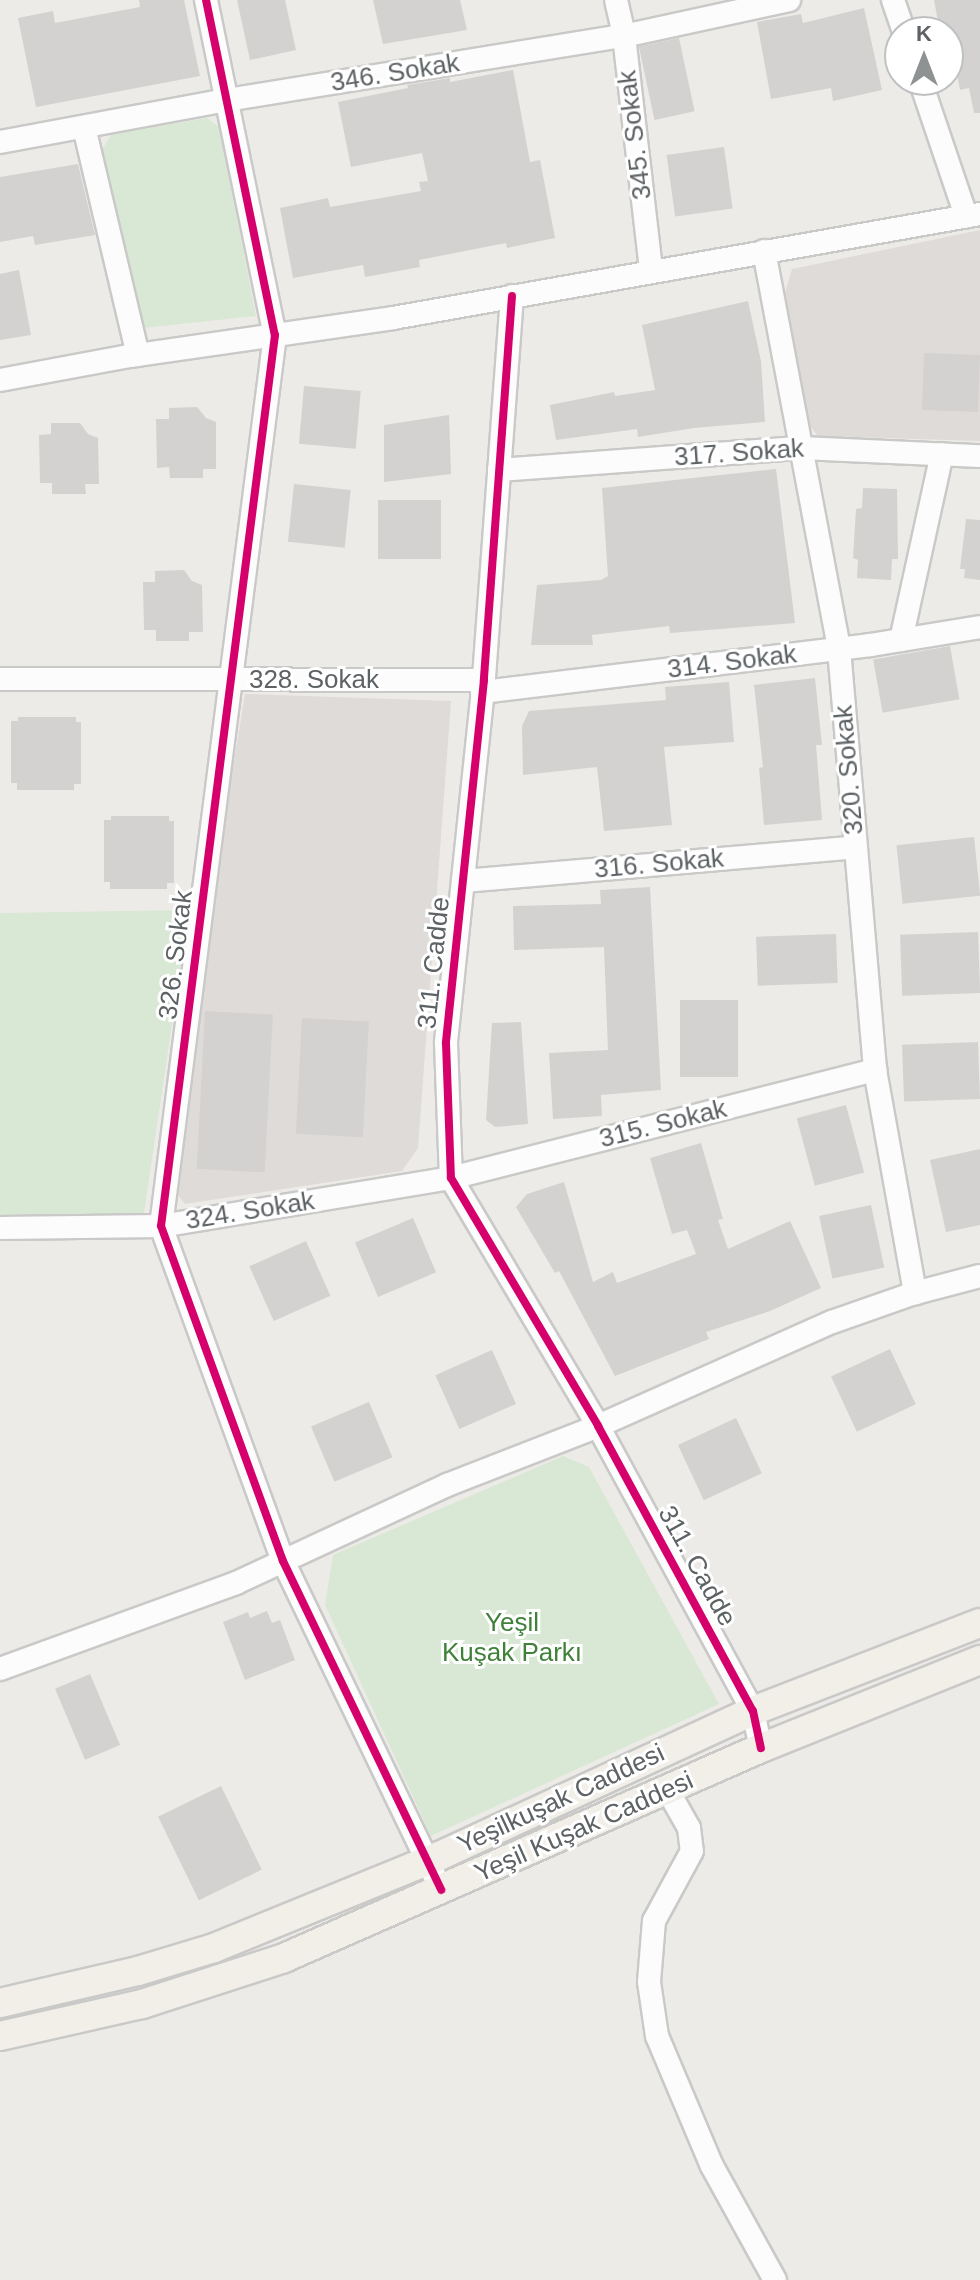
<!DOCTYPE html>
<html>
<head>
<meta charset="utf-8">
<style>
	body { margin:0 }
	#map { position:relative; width:980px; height:2280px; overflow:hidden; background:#edebe8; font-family:Helvetica,sans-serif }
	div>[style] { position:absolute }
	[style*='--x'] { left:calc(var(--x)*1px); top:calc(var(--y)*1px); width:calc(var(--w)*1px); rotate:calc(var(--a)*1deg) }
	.education>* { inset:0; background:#dfdbd8 }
	.green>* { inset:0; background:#d9e8d4 }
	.building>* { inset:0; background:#d3d2d1; transform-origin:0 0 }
	.roads { filter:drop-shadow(2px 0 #c9c9c8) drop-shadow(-2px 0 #c9c9c8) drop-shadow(0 2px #c9c9c8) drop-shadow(0 -2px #c9c9c8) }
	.minor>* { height:22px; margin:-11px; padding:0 11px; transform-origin:11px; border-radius:11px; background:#fcfcfc }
	.major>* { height:28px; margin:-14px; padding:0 14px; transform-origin:14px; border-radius:14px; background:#f2efe9 }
	.cycleway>* { height:8px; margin:-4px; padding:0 4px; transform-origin:4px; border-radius:4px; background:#d6006c }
	span { translate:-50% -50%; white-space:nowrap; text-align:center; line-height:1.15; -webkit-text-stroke:6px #fff; paint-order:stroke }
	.street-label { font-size:26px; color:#5d6265 }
	.park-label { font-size:26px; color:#3f8139 }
	.north { position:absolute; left:884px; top:16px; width:80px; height:80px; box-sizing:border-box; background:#fff; border:2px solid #bec0c1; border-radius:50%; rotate:0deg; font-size:22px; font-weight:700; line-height:32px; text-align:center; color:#5d6265 }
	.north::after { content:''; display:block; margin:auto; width:28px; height:36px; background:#8f9293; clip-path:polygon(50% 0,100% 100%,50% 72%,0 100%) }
</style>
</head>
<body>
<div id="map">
	<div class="education">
		<div style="clip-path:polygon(980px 230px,980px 441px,818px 436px,806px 421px,785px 293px,792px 269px)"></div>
		<div style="clip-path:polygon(245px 694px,451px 701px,418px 1148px,402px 1171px,185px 1204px,175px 1192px,201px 966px)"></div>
	</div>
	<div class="green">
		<div style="clip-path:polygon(207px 118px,219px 127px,256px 316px,144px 328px,103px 159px,103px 148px,111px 135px)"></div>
		<div style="clip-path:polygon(189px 910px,144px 1213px,133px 1217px,0 1216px,0 913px)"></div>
		<div style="clip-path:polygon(563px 1456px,589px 1467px,719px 1704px,431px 1836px,325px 1605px,333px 1555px)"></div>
	</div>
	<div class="building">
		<div style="clip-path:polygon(139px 0,184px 0,200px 76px,36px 107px,18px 18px,53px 11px,55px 23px,140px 7px)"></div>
		<div style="clip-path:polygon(237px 0,285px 0,296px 50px,250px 60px)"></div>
		<div style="clip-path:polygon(373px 0,460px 0,467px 30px,383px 44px)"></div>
		<div style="clip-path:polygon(934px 0,980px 0,980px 113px,974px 113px,969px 88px,960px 90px,950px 37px,948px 32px,940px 32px)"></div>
		<div style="clip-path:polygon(864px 8px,882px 90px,833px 101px,831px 88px,771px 99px,757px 22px,801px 14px,803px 23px)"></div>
		<div style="left:679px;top:38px;width:75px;height:41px;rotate:78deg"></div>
		<div style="clip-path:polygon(513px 70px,530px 162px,540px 160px,555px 238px,507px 248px,506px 243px,419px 260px,420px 267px,365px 277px,363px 265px,293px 278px,280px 208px,328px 198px,330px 207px,421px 191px,419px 182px,428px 181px,422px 153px,351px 167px,338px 102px,408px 88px,407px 85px,450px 78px,450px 82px)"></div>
		<div style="left:724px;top:147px;width:62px;height:58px;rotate:82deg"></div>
		<div style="clip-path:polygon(78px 164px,95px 235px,35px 245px,33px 236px,0 242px,0 177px)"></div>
		<div style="clip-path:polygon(19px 270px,31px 335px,0 340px,0 274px)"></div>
		<div style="clip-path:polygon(748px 301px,761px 361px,765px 422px,694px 428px,638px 437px,637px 429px,556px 440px,550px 405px,614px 392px,615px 396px,655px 390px,642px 325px)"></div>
		<div style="left:924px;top:353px;width:56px;height:57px;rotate:2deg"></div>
		<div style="left:304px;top:386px;width:57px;height:58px;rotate:5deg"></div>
		<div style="clip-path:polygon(197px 407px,206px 418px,216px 422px,216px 469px,203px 469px,203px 478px,170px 478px,169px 467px,157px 468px,156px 419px,169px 419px,169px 408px)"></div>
		<div style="clip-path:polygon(449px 415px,451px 474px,384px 482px,384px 425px)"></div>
		<div style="clip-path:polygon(51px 423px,80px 423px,88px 434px,98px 438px,99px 484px,85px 484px,86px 494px,52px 494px,52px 483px,40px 483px,39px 435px,51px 434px)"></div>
		<div style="clip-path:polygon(776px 469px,795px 623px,670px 633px,669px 626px,592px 635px,593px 645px,531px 645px,537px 585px,601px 580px,608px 576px,602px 488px)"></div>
		<div style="left:294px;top:484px;width:57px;height:58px;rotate:6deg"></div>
		<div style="clip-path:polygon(863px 488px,897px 489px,898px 559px,892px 559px,891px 580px,857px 578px,858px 560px,853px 558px,856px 509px,862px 508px)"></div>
		<div style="left:378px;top:500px;width:63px;height:59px"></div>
		<div style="clip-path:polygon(966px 519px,980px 520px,980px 580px,964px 578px,965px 569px,960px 569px)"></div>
		<div style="clip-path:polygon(184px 570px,192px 581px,202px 585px,203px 632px,189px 632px,189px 641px,156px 641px,156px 630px,144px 630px,143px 582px,155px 582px,155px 571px)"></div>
		<div style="left:950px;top:646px;width:54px;height:78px;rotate:80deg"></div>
		<div style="clip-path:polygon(815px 678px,822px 745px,816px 745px,822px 820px,764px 825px,759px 768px,763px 767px,754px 685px)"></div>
		<div style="clip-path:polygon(729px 682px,734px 742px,664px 747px,672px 825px,604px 831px,597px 767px,523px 775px,522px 726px,529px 711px,666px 700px,665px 687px)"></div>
		<div style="clip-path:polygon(18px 717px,76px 717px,76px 722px,81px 722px,81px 784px,74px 784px,74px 790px,17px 790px,17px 783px,11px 783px,11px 721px,18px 721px)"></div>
		<div style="clip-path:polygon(111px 816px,169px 816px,169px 821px,174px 821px,174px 883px,167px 883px,167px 889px,110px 889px,110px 882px,104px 882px,104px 820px,111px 820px)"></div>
		<div style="left:974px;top:837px;width:59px;height:78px;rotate:84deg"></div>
		<div style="clip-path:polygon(650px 887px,661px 1090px,601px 1095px,602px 1116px,553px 1119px,549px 1053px,608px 1050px,604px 947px,514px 950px,513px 906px,601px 904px,600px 890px)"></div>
		<div style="left:978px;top:932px;width:61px;height:78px;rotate:88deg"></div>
		<div style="left:836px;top:934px;width:49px;height:80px;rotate:88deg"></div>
		<div style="left:738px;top:1000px;width:77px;height:58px;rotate:90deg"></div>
		<div style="left:205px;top:1011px;width:68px;height:158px;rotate:3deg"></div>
		<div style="left:302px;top:1018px;width:67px;height:116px;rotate:3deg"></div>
		<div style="clip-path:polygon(521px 1022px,528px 1124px,495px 1127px,486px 1120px,492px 1023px)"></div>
		<div style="left:978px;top:1042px;width:57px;height:76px;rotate:88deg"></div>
		<div style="left:846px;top:1105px;width:70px;height:51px;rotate:75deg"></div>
		<div style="clip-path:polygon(701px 1143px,723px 1219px,718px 1220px,728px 1249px,790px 1221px,821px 1288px,770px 1311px,706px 1332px,709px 1339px,615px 1376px,559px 1271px,555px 1273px,516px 1207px,527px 1194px,564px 1182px,593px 1282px,613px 1272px,617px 1283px,696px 1254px,687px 1230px,672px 1234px,650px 1158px)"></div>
		<div style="clip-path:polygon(980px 1149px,980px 1225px,946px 1232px,930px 1160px)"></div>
		<div style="left:871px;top:1205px;width:64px;height:53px;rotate:78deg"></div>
		<div style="left:413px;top:1218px;width:59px;height:63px;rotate:67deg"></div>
		<div style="left:306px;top:1241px;width:60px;height:62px;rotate:66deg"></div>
		<div style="left:890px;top:1349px;width:61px;height:65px;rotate:65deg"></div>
		<div style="left:492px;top:1350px;width:59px;height:62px;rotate:66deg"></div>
		<div style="left:369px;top:1402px;width:60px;height:63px;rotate:67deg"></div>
		<div style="left:736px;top:1418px;width:61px;height:64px;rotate:65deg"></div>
		<div style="clip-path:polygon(267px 1611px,272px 1623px,280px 1620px,295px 1660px,245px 1680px,223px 1622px,248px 1612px,250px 1618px)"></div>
		<div style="left:90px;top:1674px;width:77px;height:38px;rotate:67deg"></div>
		<div style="left:221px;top:1786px;width:93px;height:70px;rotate:64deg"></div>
	</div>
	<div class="roads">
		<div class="minor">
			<div style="--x:206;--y:0;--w:342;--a:78.4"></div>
			<div style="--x:275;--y:335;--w:898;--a:97.29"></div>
			<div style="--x:161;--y:1226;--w:357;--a:70"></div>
			<div style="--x:283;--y:1561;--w:365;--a:64.3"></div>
			<div style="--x:616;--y:0;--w:37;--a:77"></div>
			<div style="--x:624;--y:36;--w:237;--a:83.4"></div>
			<div style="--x:893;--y:0;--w:34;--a:71"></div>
			<div style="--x:920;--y:80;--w:144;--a:71.3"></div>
			<div style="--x:84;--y:127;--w:234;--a:76.7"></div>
			<div style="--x:0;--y:142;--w:231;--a:-10.5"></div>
			<div style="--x:227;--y:100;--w:402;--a:-9.2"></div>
			<div style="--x:624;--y:36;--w:169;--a:-12.3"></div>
			<div style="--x:764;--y:251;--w:405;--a:79.3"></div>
			<div style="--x:839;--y:649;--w:423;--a:85.1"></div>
			<div style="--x:875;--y:1070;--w:227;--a:79.8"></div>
			<div style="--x:512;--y:296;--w:385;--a:94.2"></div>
			<div style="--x:484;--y:680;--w:365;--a:96"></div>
			<div style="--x:446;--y:1043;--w:135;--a:87.9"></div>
			<div style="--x:451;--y:1178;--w:288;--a:59.3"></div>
			<div style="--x:598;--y:1426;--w:324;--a:61.5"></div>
			<div style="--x:753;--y:1711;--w:38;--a:78"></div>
			<div style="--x:0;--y:380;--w:132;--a:-10.5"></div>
			<div style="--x:130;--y:356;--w:266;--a:-8.2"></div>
			<div style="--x:393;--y:318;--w:596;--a:-10.05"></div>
			<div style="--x:499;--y:470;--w:303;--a:-4.2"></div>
			<div style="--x:801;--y:448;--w:179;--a:2.6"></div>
			<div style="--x:901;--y:640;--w:190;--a:-77.6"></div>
			<div style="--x:0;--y:679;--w:484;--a:0.1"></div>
			<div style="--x:482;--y:692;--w:391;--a:-6.9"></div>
			<div style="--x:870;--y:645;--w:111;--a:-9.3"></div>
			<div style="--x:463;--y:881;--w:394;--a:-4.9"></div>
			<div style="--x:0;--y:1228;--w:161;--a:-0.7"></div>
			<div style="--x:161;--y:1226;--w:294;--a:-9.4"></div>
			<div style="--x:451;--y:1178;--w:438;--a:-14.3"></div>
			<div style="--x:0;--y:1669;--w:251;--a:-20"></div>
			<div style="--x:236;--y:1583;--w:233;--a:-24.9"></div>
			<div style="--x:447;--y:1485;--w:162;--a:-21.3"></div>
			<div style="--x:598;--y:1426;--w:256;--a:-24"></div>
			<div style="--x:832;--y:1322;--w:88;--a:-19.3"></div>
			<div style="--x:915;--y:1293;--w:67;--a:-14.7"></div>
			<div style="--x:667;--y:1789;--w:45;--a:60.6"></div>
			<div style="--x:689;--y:1828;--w:23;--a:83"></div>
			<div style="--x:692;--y:1851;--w:80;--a:118.5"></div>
			<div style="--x:654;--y:1921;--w:61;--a:94.7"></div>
			<div style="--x:649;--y:1982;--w:55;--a:81.6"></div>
			<div style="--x:657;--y:2036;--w:141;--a:67.1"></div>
			<div style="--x:712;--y:2166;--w:130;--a:61.1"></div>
		</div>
		<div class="major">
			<div style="--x:0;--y:2003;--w:142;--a:-13.1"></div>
			<div style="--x:138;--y:1971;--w:79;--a:-16.8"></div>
			<div style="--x:214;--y:1948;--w:241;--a:-22.2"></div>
			<div style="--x:437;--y:1857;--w:348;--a:-24.8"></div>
			<div style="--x:753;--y:1711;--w:243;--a:-21.2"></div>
			<div style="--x:0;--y:2036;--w:146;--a:-12.7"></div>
			<div style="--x:142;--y:2004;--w:149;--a:-17.9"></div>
			<div style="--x:284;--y:1958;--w:521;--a:-23.76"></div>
			<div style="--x:761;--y:1748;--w:236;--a:-21.9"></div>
		</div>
	</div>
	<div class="cycleway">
		<div style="--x:206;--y:0;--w:342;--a:78.4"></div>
		<div style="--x:275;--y:335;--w:898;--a:97.29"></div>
		<div style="--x:161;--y:1226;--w:357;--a:70"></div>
		<div style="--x:283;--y:1561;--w:365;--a:64.3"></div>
		<div style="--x:512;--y:296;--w:385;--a:94.2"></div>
		<div style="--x:484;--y:680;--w:365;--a:96"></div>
		<div style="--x:446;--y:1043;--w:135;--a:87.9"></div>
		<div style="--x:451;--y:1178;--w:288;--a:59.3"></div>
		<div style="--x:598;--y:1426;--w:324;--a:61.5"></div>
		<div style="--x:753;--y:1711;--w:38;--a:78"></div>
	</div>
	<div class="street-label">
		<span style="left:395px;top:73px;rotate:-9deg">346. Sokak</span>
		<span style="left:635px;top:135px;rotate:-97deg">345. Sokak</span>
		<span style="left:739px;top:453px;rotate:-4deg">317. Sokak</span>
		<span style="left:732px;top:662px;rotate:-7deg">314. Sokak</span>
		<span style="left:314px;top:680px">328. Sokak</span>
		<span style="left:849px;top:770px;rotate:-95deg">320. Sokak</span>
		<span style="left:659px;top:864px;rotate:-5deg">316. Sokak</span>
		<span style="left:176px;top:955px;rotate:-83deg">326. Sokak</span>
		<span style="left:434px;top:963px;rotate:-84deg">311. Cadde</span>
		<span style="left:663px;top:1124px;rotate:-14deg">315. Sokak</span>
		<span style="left:250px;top:1211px;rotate:-9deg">324. Sokak</span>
		<span style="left:697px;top:1566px;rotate:61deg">311. Cadde</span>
		<span style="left:561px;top:1799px;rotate:-25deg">Yeşilkuşak Caddesi</span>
		<span style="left:584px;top:1827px;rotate:-24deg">Yeşil Kuşak Caddesi</span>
	</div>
	<div class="park-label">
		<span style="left:512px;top:1638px">Yeşil<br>Kuşak Parkı</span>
	</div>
	<div class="north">K</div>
</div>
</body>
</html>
